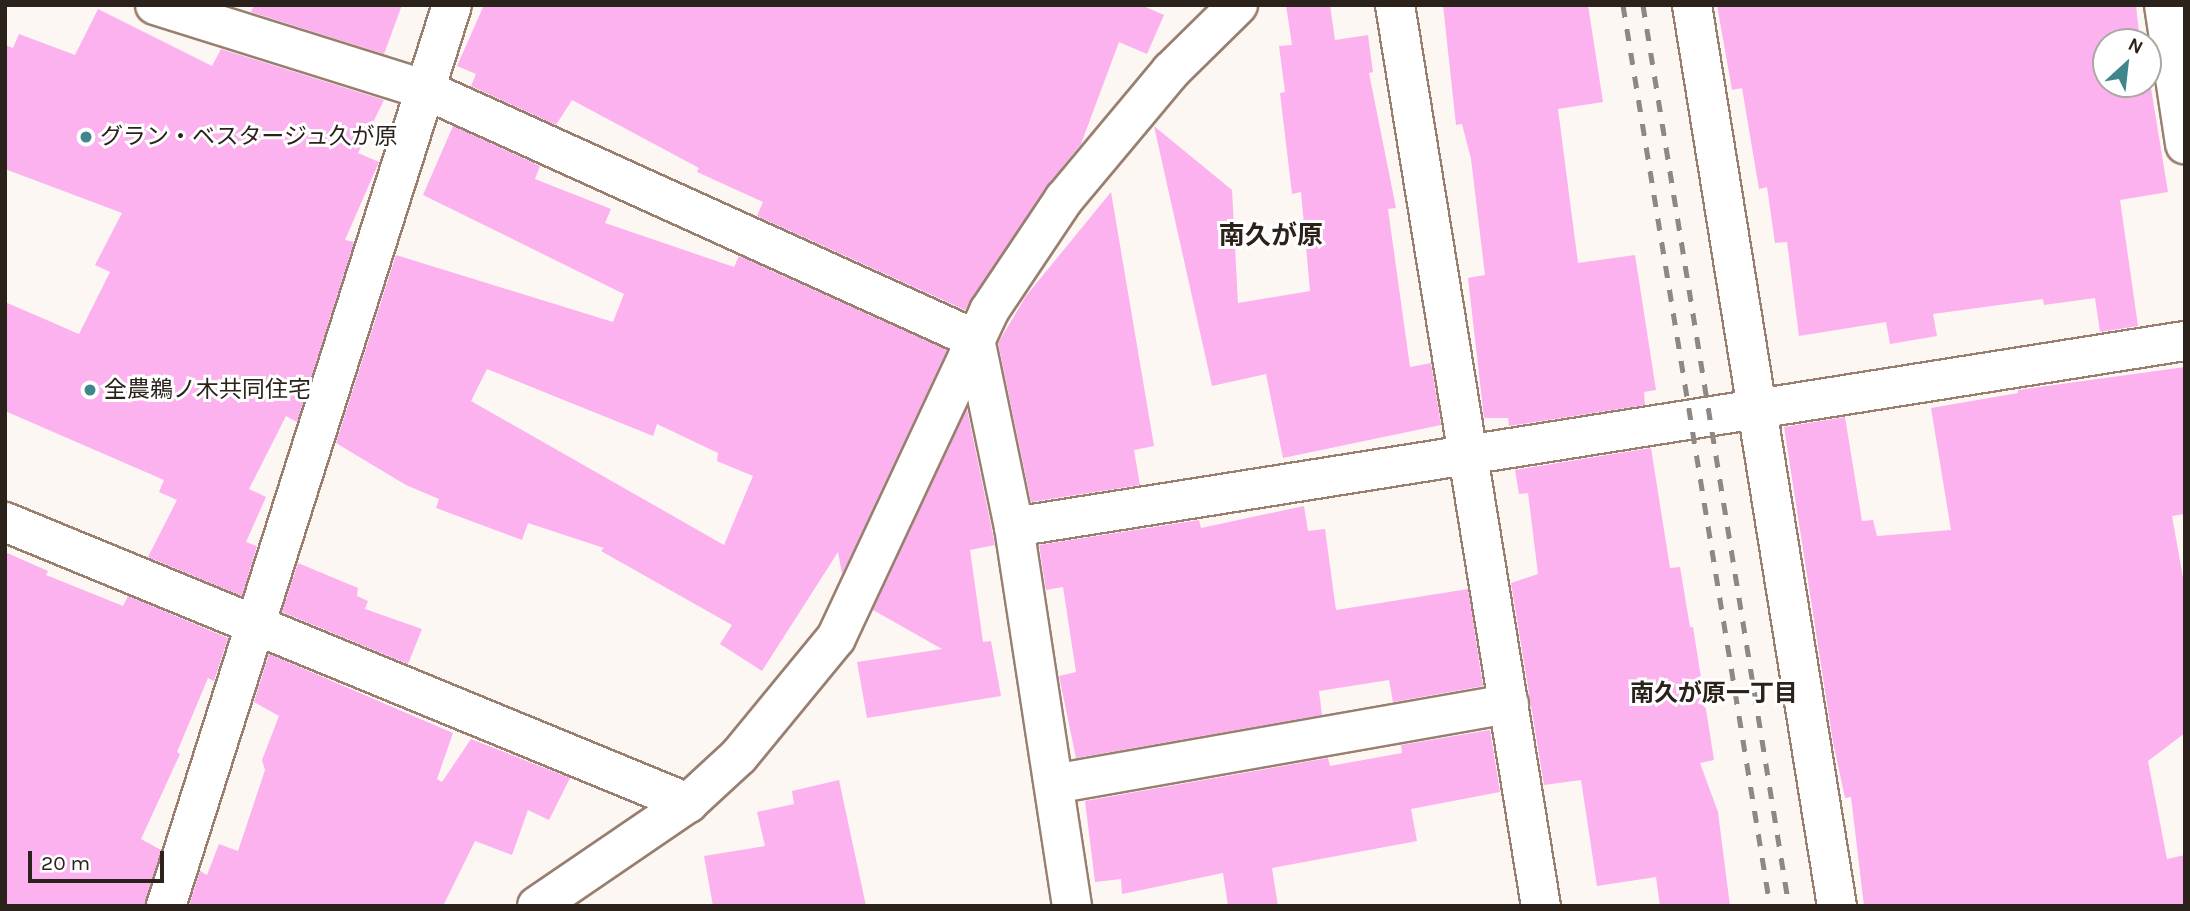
<!DOCTYPE html>
<html>
<head>
<meta charset="utf-8">
<style>
	body { margin:0 }
	#map { position:relative; width:2190px; height:911px; overflow:hidden; background:#fcf7f3; font-family:Karla,"Noto Sans JP",sans-serif }
	div>[style] { position:absolute }
	[style*='--x'] { left:calc(var(--x)*1px); top:calc(var(--y)*1px); width:calc(var(--w)*1px); rotate:calc(var(--a)*1deg) }
	.building>* { inset:0; background:#fcb2ef }
	.roads { filter:drop-shadow(2px 0 #987f70) drop-shadow(-2px 0 #987f70) drop-shadow(0 2px #987f70) drop-shadow(0 -2px #987f70) }
	.street>* { height:38px; margin:-19px; padding:0 19px; transform-origin:19px; border-radius:19px; background:#fff }
	.rail>* { height:5px; margin-top:-2.5px; transform-origin:0; background:repeating-linear-gradient(90deg,#8e8782 0 12px,transparent 0 24px) }
	.dots>* { width:19px; height:19px; translate:-50% -50%; box-sizing:border-box; border:4px solid #fff; border-radius:50% }
	span { translate:-50% -50%; white-space:nowrap; text-align:center; line-height:1.15; -webkit-text-stroke:6px #fff; paint-order:stroke }
	.poi-label { font-size:23px; color:#2b221b }
	.left { translate:0 -50%; text-align:left }
	.neighbourhood-label { font-size:24px; color:#2b221b; font-weight:700 }
	.quarter-label { font-size:26px; color:#2b221b; font-weight:700 }
	.frame { position:absolute; inset:0; border:7px solid #2b221b; pointer-events:none }
	.north { position:absolute; left:2092px; top:28px; width:70px; height:70px; box-sizing:border-box; background:#fff; border:2px solid #aaa7a4; border-radius:50%; rotate:27deg; font-size:19px; font-weight:700; line-height:28px; text-align:center; color:#2b221b }
	.north::after { content:''; display:block; margin:auto; width:24px; height:32px; background:#3f878b; clip-path:polygon(50% 0,100% 100%,50% 72%,0 100%) }
	.scale { position:absolute; left:28px; top:851px; width:136px; height:32px; box-sizing:border-box; border:4px solid #2b221b; border-top:0; padding-left:9px; font-size:21px; line-height:24px; white-space:nowrap; color:#2b221b; -webkit-text-stroke:5px #fff; paint-order:stroke }
</style>
</head>
<body>
<div id="map">
	<div class="building">
		<div style="clip-path:polygon(254px 5px,402px 5px,384px 54px,251px 12px)"></div>
		<div style="clip-path:polygon(484px 5px,1141px 5px,1164px 15px,1147px 54px,1119px 42px,1081px 144px,1046px 187px,965px 310px,757px 216px,763px 202px,697px 172px,699px 168px,572px 100px,556px 125px,471px 86px,476px 74px,457px 66px)"></div>
		<div style="clip-path:polygon(1286px 5px,1330px 5px,1335px 40px,1368px 35px,1373px 72px,1369px 73px,1396px 208px,1388px 209px,1410px 367px,1431px 363px,1441px 425px,1283px 458px,1266px 374px,1212px 386px,1154px 126px,1232px 190px,1238px 303px,1310px 291px,1301px 192px,1292px 194px,1280px 93px,1285px 92px,1279px 46px,1292px 45px)"></div>
		<div style="clip-path:polygon(1443px 5px,1588px 5px,1603px 102px,1558px 109px,1578px 263px,1635px 255px,1656px 390px,1644px 392px,1645px 405px,1509px 426px,1508px 418px,1484px 418px,1468px 278px,1485px 275px,1471px 159px,1462px 124px,1456px 125px)"></div>
		<div style="clip-path:polygon(1717px 5px,2136px 5px,2140px 42px,2106px 42px,2106px 84px,2148px 84px,2149px 76px,2168px 192px,2120px 200px,2138px 326px,2100px 332px,2095px 298px,2044px 305px,2043px 299px,1933px 314px,1937px 336px,1890px 344px,1886px 322px,1799px 336px,1787px 242px,1775px 243px,1767px 187px,1759px 189px,1742px 88px,1732px 90px)"></div>
		<div style="clip-path:polygon(98px 9px,212px 66px,221px 49px,384px 100px,358px 153px,379px 162px,345px 240px,354px 242px,297px 422px,286px 416px,249px 489px,266px 497px,246px 542px,257px 546px,242px 596px,148px 557px,177px 500px,159px 492px,164px 480px,5px 411px,5px 302px,79px 334px,110px 272px,95px 265px,122px 213px,5px 169px,5px 45px,13px 48px,19px 34px,75px 55px)"></div>
		<div style="clip-path:polygon(evenodd,453px 126px,540px 166px,535px 179px,611px 209px,605px 223px,734px 267px,739px 256px,947px 350px,842px 574px,838px 552px,762px 671px,720px 644px,732px 625px,601px 551px,604px 548px,528px 523px,522px 540px,436px 508px,439px 499px,406px 485px,336px 443px,396px 255px,613px 322px,624px 294px,423px 195px,453px 126px,487px 369px,653px 436px,657px 424px,718px 453px,717px 461px,753px 476px,724px 545px,471px 401px,487px 369px)"></div>
		<div style="clip-path:polygon(1111px 192px,1154px 446px,1134px 450px,1140px 485px,1031px 502px,998px 343px,1026px 296px)"></div>
		<div style="clip-path:polygon(2185px 367px,2185px 514px,2172px 516px,2185px 589px,2185px 733px,2148px 761px,2167px 859px,2185px 855px,2185px 906px,1864px 906px,1851px 797px,1845px 798px,1833px 742px,1784px 427px,1845px 417px,1862px 521px,1873px 520px,1877px 536px,1951px 530px,1931px 408px,2018px 393px,2018px 390px)"></div>
		<div style="clip-path:polygon(967px 409px,995px 545px,970px 550px,983px 642px,991px 641px,1001px 696px,867px 718px,857px 662px,942px 649px,873px 610px)"></div>
		<div style="clip-path:polygon(1651px 448px,1670px 568px,1680px 567px,1690px 627px,1693px 627px,1714px 760px,1700px 763px,1718px 812px,1730px 906px,1660px 906px,1656px 877px,1597px 886px,1581px 780px,1544px 785px,1511px 583px,1538px 574px,1528px 493px,1519px 494px,1515px 470px)"></div>
		<div style="clip-path:polygon(1304px 506px,1308px 531px,1325px 529px,1336px 610px,1468px 589px,1483px 686px,1393px 702px,1389px 680px,1319px 691px,1322px 715px,1076px 758px,1059px 676px,1076px 672px,1063px 587px,1046px 590px,1039px 545px,1199px 520px,1201px 528px)"></div>
		<div style="clip-path:polygon(5px 552px,48px 571px,46px 575px,123px 606px,128px 596px,228px 638px,214px 681px,208px 678px,177px 752px,180px 754px,141px 839px,161px 850px,145px 906px,5px 906px)"></div>
		<div style="clip-path:polygon(298px 563px,358px 588px,357px 596px,368px 601px,365px 609px,422px 629px,408px 664px,282px 612px)"></div>
		<div style="clip-path:polygon(269px 654px,453px 733px,437px 779px,442px 782px,471px 739px,570px 778px,549px 820px,528px 810px,512px 855px,475px 841px,443px 906px,189px 906px,200px 871px,207px 875px,219px 844px,238px 851px,265px 770px,262px 760px,279px 716px,254px 702px)"></div>
		<div style="clip-path:polygon(1490px 730px,1500px 792px,1411px 809px,1417px 841px,1272px 868px,1278px 906px,1228px 906px,1223px 873px,1122px 894px,1121px 879px,1095px 882px,1085px 801px,1328px 758px,1330px 766px,1402px 753px,1401px 745px)"></div>
		<div style="clip-path:polygon(839px 780px,866px 906px,713px 906px,704px 856px,765px 846px,757px 812px,794px 804px,792px 791px)"></div>
	</div>
	<div class="roads">
		<div class="street">
			<div style="--x:155;--y:5;--w:284;--a:17.4"></div>
			<div style="--x:426;--y:90;--w:603;--a:24.4"></div>
			<div style="--x:1395;--y:5;--w:913;--a:80.8"></div>
			<div style="--x:1692;--y:5;--w:913;--a:80.86"></div>
			<div style="--x:2164;--y:5;--w:141;--a:81.4"></div>
			<div style="--x:975;--y:339;--w:192;--a:78.3"></div>
			<div style="--x:1014;--y:527;--w:383;--a:81.3"></div>
			<div style="--x:5;--y:522;--w:739;--a:22.36"></div>
			<div style="--x:1014;--y:527;--w:1186;--a:-9.03"></div>
			<div style="--x:1054;--y:784;--w:462;--a:-10"></div>
			<div style="--x:166;--y:906;--w:945;--a:-72.39"></div>
			<div style="--x:537;--y:906;--w:183;--a:-34.3"></div>
			<div style="--x:688;--y:803;--w:69;--a:-42.7"></div>
			<div style="--x:739;--y:756;--w:153;--a:-50.6"></div>
			<div style="--x:836;--y:638;--w:361;--a:-64.9"></div>
			<div style="--x:989;--y:311;--w:135;--a:-56.2"></div>
			<div style="--x:1064;--y:199;--w:167;--a:-50.1"></div>
			<div style="--x:1171;--y:71;--w:94;--a:-44.6"></div>
		</div>
	</div>
	<div class="rail">
		<div style="--x:1623;--y:5;--w:913;--a:80.73"></div>
		<div style="--x:1643;--y:5;--w:913;--a:80.8"></div>
	</div>
	<div class="dots">
		<div style="left:86px;top:137px;background:#3f878b"></div>
		<div style="left:90px;top:390px;background:#3f878b"></div>
	</div>
	<div class="poi-label">
		<span class="left" style="left:100px;top:137px">グラン・ベスタージュ久が原</span>
		<span class="left" style="left:104px;top:390px">全農鵜ノ木共同住宅</span>
	</div>
	<div class="neighbourhood-label">
		<span style="left:1714px;top:694px">南久が原一丁目</span>
	</div>
	<div class="quarter-label">
		<span style="left:1271px;top:236px">南久が原</span>
	</div>
	<div class="frame"></div>
	<div class="north">N</div>
	<div class="scale">20 m</div>
</div>
</body>
</html>
